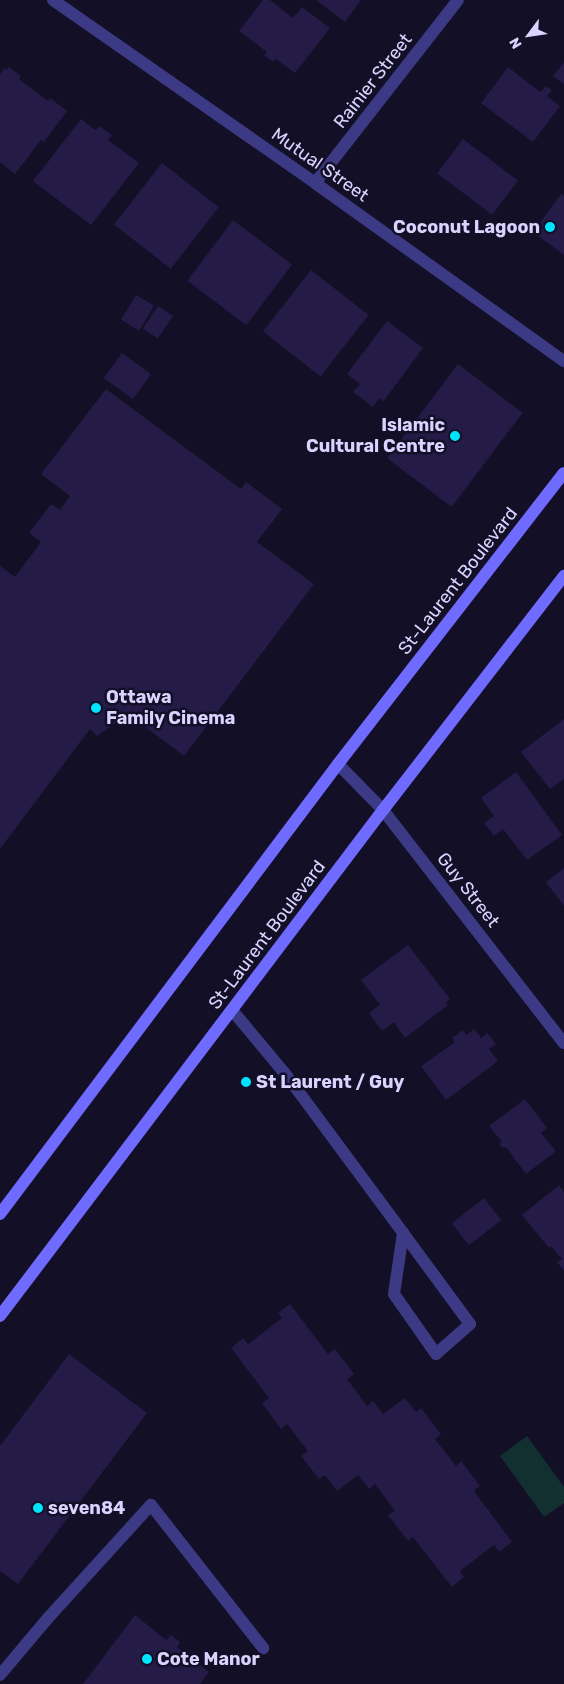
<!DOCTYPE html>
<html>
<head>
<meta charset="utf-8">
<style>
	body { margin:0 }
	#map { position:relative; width:564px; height:1684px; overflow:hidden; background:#130f26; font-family:Rubik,sans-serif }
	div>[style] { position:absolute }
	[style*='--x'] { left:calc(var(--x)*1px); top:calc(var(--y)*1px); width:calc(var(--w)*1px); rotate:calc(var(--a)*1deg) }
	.green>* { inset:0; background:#12302f }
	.building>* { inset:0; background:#241b47; transform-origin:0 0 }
	.service>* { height:12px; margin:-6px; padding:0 6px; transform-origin:6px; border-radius:6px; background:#3d3a85 }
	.minor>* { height:12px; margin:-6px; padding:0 6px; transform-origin:6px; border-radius:6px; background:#3d3a85 }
	.secondary>* { height:12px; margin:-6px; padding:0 6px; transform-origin:6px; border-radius:6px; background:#6f6bff }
	.dots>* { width:14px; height:14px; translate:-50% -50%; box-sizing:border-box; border:2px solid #130f26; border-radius:50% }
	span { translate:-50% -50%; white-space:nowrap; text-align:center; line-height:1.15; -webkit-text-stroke:5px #130f26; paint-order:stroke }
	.street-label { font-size:18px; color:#d9d4ff }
	.poi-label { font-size:18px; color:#d9d4ff; font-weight:700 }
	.right { translate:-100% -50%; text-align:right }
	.left { translate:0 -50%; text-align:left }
	.north { position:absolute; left:504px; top:10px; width:50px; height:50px; -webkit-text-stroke:4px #130f26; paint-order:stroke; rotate:239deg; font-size:14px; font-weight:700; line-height:20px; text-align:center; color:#d9d4ff }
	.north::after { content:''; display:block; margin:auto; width:18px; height:22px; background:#d9d4ff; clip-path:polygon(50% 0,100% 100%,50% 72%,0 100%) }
</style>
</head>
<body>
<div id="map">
	<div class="green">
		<div style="clip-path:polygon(527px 1436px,564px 1487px,564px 1503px,544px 1517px,500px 1456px)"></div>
	</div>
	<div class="building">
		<div style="clip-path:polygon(263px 0,270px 0,293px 18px,302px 7px,330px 28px,295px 73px,276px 59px,273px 62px,264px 55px,267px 52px,239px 31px)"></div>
		<div style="clip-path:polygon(316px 0,361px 0,345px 22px)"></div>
		<div style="clip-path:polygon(564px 62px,564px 84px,553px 76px)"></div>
		<div style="clip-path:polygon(9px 67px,21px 76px,19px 79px,48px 101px,50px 98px,67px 111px,44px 142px,41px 140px,15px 174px,0 162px,0 74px,5px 68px,7px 70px)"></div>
		<div style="clip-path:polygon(508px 67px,540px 92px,546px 86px,552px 90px,547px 96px,560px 106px,533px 142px,481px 103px)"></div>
		<div style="clip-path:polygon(81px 119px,95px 130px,99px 126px,112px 135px,108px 140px,139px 163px,91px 225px,33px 181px)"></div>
		<div style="left:463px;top:139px;width:69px;height:43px;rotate:37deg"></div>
		<div style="left:162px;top:163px;width:72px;height:78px;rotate:38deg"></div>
		<div style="clip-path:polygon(561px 194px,564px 196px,564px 255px,533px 232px)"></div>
		<div style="left:233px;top:220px;width:74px;height:76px;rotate:37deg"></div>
		<div style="left:311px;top:270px;width:73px;height:78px;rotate:38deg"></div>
		<div style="left:136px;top:295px;width:21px;height:29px;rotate:31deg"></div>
		<div style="left:158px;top:306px;width:18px;height:27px;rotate:34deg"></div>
		<div style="clip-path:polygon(387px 321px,423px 348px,383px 402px,379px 398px,373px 407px,353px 392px,360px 384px,347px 374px)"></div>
		<div style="left:122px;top:353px;width:36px;height:31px;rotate:36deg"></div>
		<div style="left:458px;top:364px;width:81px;height:118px;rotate:37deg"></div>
		<div style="clip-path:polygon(106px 389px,241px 489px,246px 482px,282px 509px,257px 542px,314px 584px,184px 756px,128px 714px,97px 736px,90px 729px,0 849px,0 566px,15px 577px,41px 542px,29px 533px,51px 504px,60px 510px,70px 496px,41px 474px)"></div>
		<div style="clip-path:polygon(564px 719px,564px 779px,550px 789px,521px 752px)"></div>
		<div style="clip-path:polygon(516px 772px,562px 835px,527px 860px,503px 829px,494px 836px,484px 823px,494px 816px,481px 798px)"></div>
		<div style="clip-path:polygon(564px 868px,564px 906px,546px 882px)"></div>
		<div style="clip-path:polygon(408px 945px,450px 999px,446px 1003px,448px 1005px,405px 1038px,394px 1022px,382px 1031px,369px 1013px,380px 1005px,361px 980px)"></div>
		<div style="clip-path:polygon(474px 1029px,481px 1038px,487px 1033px,496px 1044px,489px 1049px,498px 1061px,446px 1100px,421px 1066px,455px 1042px,452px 1038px,463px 1030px,466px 1035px)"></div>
		<div style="clip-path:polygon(525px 1099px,547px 1128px,541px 1133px,556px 1151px,526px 1174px,506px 1147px,503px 1148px,499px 1144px,502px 1142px,489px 1126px)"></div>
		<div style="clip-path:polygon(559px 1185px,564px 1192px,564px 1271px,557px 1262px,562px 1259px,551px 1246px,549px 1248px,522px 1215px)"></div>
		<div style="left:484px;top:1198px;width:28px;height:41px;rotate:52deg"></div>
		<div style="clip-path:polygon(290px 1304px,328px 1354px,335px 1349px,354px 1374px,347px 1379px,367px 1406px,373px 1401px,383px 1414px,405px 1398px,416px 1412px,421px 1408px,441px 1434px,435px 1439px,456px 1466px,461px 1461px,480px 1486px,474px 1491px,512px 1542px,499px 1552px,494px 1545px,460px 1571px,464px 1577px,452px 1587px,413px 1537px,408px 1541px,388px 1515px,395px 1511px,375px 1484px,369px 1489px,358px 1475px,337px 1491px,325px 1475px,319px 1479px,301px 1456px,308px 1451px,287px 1424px,281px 1429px,262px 1403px,269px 1398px,231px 1348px,243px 1338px,248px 1344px,282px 1318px,278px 1313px)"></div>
		<div style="clip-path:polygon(69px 1354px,147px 1413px,18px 1584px,0 1571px,0 1446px)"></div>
		<div style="clip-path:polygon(135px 1615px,166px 1640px,171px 1635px,180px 1642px,177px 1647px,209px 1672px,200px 1684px,83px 1684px)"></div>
	</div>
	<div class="service">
		<div style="--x:232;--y:1010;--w:86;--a:50.2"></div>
		<div style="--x:287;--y:1076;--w:195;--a:53.5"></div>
		<div style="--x:403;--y:1233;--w:113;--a:53.6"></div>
		<div style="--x:470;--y:1324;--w:45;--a:138.6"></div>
		<div style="--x:436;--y:1354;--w:73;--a:-125"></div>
		<div style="--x:394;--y:1294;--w:62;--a:-81.6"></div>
		<div style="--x:0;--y:1675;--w:75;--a:-49.9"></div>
		<div style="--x:48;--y:1618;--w:153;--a:-47.7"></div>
		<div style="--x:151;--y:1505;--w:182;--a:51.9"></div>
	</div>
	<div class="minor">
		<div style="--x:53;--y:0;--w:320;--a:34.9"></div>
		<div style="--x:315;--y:183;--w:306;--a:35.6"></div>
		<div style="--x:315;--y:183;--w:232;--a:-52"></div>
		<div style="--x:338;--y:764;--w:64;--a:45.6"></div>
		<div style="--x:383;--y:810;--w:295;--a:52.2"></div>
	</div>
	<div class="secondary">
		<div style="--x:0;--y:1214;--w:563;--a:-53.09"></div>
		<div style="--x:338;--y:764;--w:368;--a:-52.2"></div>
		<div style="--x:0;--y:1316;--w:635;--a:-52.88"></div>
		<div style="--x:383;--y:810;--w:296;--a:-52.3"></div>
	</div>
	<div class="dots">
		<div style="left:550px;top:227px;background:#00e5ff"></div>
		<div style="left:455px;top:436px;background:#00e5ff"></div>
		<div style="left:96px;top:708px;background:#00e5ff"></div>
		<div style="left:246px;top:1082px;background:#00e5ff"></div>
		<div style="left:38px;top:1508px;background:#00e5ff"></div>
		<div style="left:147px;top:1659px;background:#00e5ff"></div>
	</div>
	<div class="street-label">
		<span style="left:373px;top:81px;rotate:-52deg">Rainier Street</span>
		<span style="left:320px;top:165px;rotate:35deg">Mutual Street</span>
		<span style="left:458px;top:581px;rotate:-52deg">St-Laurent Boulevard</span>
		<span style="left:468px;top:890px;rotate:52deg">Guy Street</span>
		<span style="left:267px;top:935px;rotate:-53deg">St-Laurent Boulevard</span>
	</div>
	<div class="poi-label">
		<span class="right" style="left:540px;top:227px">Coconut Lagoon</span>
		<span class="right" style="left:445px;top:436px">Islamic<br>Cultural Centre</span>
		<span class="left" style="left:106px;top:708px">Ottawa<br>Family Cinema</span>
		<span class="left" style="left:256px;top:1082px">St Laurent / Guy</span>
		<span class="left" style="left:48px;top:1508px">seven84</span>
		<span class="left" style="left:157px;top:1659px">Cote Manor</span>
	</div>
	<div class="north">N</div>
</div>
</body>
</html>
